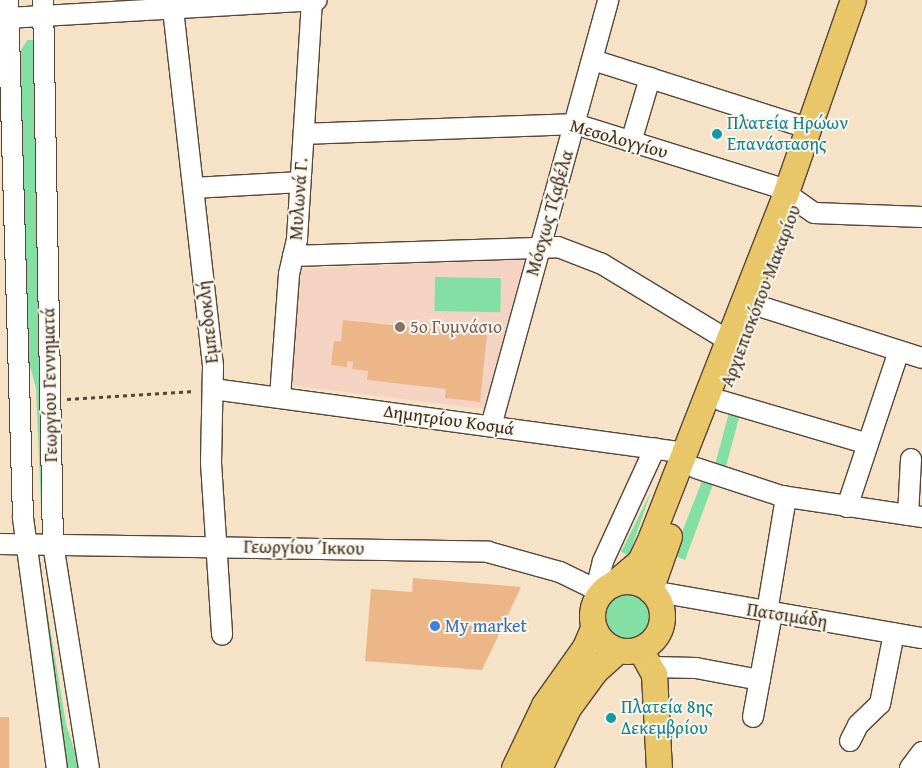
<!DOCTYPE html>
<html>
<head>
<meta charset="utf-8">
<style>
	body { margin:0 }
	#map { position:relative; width:922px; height:768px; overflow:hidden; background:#f5e2c7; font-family:"Gentium Book Plus",serif }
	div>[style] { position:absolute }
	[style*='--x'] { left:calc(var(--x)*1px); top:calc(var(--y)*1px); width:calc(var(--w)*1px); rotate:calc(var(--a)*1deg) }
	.built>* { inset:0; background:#f5d3c2 }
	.green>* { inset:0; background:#84dfa5; transform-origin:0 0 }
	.round { border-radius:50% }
	.building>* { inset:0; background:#ecb689; transform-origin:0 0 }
	.path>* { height:3px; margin-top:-1.5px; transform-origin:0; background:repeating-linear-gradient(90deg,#574637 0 4px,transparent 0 8px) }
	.roads { filter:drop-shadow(1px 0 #574637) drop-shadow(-1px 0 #574637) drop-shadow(0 1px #574637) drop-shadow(0 -1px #574637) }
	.minor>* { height:20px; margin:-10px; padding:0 10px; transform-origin:10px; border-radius:10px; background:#fff }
	.major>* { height:25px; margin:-12.5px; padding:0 12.5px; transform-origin:12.5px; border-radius:12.5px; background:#e9c769 }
	.major>.ring { margin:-12.5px; padding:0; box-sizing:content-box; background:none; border:25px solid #e9c769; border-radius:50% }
	.dots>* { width:14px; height:14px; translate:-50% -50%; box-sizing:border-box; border:2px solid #fbf7ec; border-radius:50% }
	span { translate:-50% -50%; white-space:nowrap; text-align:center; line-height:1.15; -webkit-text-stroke:4px #fbf7ec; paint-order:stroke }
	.culture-label { font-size:18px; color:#0d838f }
	.left { translate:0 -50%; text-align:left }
	.street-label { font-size:18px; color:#3b2a1e }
	.education-label { font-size:18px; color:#785e54 }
	.shop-label { font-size:18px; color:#366cbe }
</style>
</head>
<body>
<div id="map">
	<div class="built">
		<div style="clip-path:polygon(525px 259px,484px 409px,288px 385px,298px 269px)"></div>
	</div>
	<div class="green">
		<div style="clip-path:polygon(27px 40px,33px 40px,45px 506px,41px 506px,36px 388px,27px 355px,21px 124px,21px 50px)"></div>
		<div style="left:435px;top:277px;width:66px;height:34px;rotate:1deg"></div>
		<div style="left:730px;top:409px;width:11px;height:59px;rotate:15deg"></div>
		<div style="clip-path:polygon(704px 476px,715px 479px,685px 560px,673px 555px)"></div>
		<div style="clip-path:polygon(651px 492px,629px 555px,621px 552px)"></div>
		<div style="clip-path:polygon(43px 585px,66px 724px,80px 768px,68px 768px,39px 586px)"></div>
		<div class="round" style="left:602px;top:590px;width:50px;height:50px"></div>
	</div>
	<div class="building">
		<div style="clip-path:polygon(343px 320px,487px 335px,480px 402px,445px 398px,446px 389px,367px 380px,368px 371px,352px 369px,353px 362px,347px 361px,347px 367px,331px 365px,334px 341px,341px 341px)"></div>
		<div style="clip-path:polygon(413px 578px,521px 587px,482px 670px,365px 661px,371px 589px,412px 592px)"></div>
		<div style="left:0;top:717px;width:9px;height:51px"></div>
	</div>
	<div class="path">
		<div style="--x:67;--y:399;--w:128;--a:-3.6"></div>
	</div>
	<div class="roads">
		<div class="minor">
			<div style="--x:8;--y:0;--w:518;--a:88.34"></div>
			<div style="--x:23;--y:518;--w:252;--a:82.3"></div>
			<div style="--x:43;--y:0;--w:544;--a:88.95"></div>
			<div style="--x:53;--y:544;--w:227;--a:80.9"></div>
			<div style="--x:173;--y:9;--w:360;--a:83.6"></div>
			<div style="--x:213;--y:367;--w:96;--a:91.2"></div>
			<div style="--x:211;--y:463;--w:172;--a:86.3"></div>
			<div style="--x:8;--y:18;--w:309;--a:-3.3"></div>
			<div style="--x:593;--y:60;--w:225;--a:17.6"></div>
			<div style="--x:304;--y:134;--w:271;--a:-2.1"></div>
			<div style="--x:575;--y:124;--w:212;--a:17.3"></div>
			<div style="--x:777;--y:187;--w:45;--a:35.1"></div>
			<div style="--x:814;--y:213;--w:108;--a:2.1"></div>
			<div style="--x:631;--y:142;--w:67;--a:-73.5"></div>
			<div style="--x:194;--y:188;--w:106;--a:-3.2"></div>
			<div style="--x:293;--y:256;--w:265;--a:-1.9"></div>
			<div style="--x:558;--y:247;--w:47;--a:21.1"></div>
			<div style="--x:602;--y:264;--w:149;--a:31.2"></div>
			<div style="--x:759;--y:306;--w:171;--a:17.7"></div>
			<div style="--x:213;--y:389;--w:475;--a:7.7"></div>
			<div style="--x:280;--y:397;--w:123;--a:-85.8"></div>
			<div style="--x:289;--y:274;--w:36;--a:-77"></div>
			<div style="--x:297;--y:239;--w:239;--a:-86.4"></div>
			<div style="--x:722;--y:401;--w:152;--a:16.4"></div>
			<div style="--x:491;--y:426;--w:442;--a:-74.6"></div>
			<div style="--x:696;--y:468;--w:89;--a:18.2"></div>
			<div style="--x:781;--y:496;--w:143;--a:8.5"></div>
			<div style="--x:847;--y:507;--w:164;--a:-71.6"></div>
			<div style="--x:908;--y:515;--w:56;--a:-86.9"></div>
			<div style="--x:0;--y:544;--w:488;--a:0.9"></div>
			<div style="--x:488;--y:552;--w:75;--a:15.5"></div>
			<div style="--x:560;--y:572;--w:46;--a:26"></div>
			<div style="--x:596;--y:589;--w:29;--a:-76"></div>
			<div style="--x:603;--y:561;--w:124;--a:-65.3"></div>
			<div style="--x:652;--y:591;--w:274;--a:9.9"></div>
			<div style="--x:767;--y:612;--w:117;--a:-80.6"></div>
			<div style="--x:652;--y:667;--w:44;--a:1.3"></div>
			<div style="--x:696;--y:668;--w:65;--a:10.6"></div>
			<div style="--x:753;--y:717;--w:106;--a:-79.6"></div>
			<div style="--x:850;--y:741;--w:18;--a:-63"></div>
			<div style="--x:858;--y:725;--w:30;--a:-44"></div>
			<div style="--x:880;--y:704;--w:72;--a:-78.8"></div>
			<div style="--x:910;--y:768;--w:20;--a:-53"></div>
		</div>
		<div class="major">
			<div class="ring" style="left:592px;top:581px;width:45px;height:45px"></div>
			<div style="--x:614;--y:583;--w:34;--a:-40"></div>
			<div style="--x:640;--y:561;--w:26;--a:-65"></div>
			<div style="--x:651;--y:537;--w:370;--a:-68.6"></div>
			<div style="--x:786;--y:192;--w:203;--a:-70.8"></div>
			<div style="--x:650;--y:590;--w:57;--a:-70.6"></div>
			<div style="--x:640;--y:649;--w:29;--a:61"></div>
			<div style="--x:654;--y:674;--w:94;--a:87"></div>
			<div style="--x:514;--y:768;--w:70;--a:-64.5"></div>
			<div style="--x:544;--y:705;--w:71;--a:-54.7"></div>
			<div style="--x:585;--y:647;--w:21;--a:-67"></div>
			<div style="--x:539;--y:768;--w:67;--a:-64.2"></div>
			<div style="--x:568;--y:708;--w:46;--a:-53.9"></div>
			<div style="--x:595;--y:671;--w:31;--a:-42"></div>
		</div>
	</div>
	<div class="dots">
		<div style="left:717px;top:134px;background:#0f9aa8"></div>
		<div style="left:400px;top:327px;background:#8d6e63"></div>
		<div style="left:435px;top:626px;background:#3f7fe0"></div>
		<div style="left:611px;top:718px;background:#0f9aa8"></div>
	</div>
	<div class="culture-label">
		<span class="left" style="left:727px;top:134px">Πλατεία Ηρώων<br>Επανάστασης</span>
		<span class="left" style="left:621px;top:718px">Πλατεία 8ης<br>Δεκεμβρίου</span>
	</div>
	<div class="street-label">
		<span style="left:619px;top:139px;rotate:16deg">Μεσολογγίου</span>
		<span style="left:299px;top:199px;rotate:-86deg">Μυλωνά Γ.</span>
		<span style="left:550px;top:213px;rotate:-74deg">Μόσχως Τζαβέλα</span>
		<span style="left:761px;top:296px;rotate:-69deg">Αρχιεπισκόπου Μακαρίου</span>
		<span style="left:208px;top:322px;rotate:-96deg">Εμπεδοκλή</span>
		<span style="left:50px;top:385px;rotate:-91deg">Γεωργίου Γεννηματά</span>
		<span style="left:449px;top:420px;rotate:8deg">Δημητρίου Κοσμά</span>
		<span style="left:304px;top:548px;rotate:1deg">Γεωργίου Ίκκου</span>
		<span style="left:787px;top:616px;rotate:9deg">Πατσιμάδη</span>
	</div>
	<div class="education-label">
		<span class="left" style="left:410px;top:327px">5ο Γυμνάσιο</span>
	</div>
	<div class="shop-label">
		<span class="left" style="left:445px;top:626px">My market</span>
	</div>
</div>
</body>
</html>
